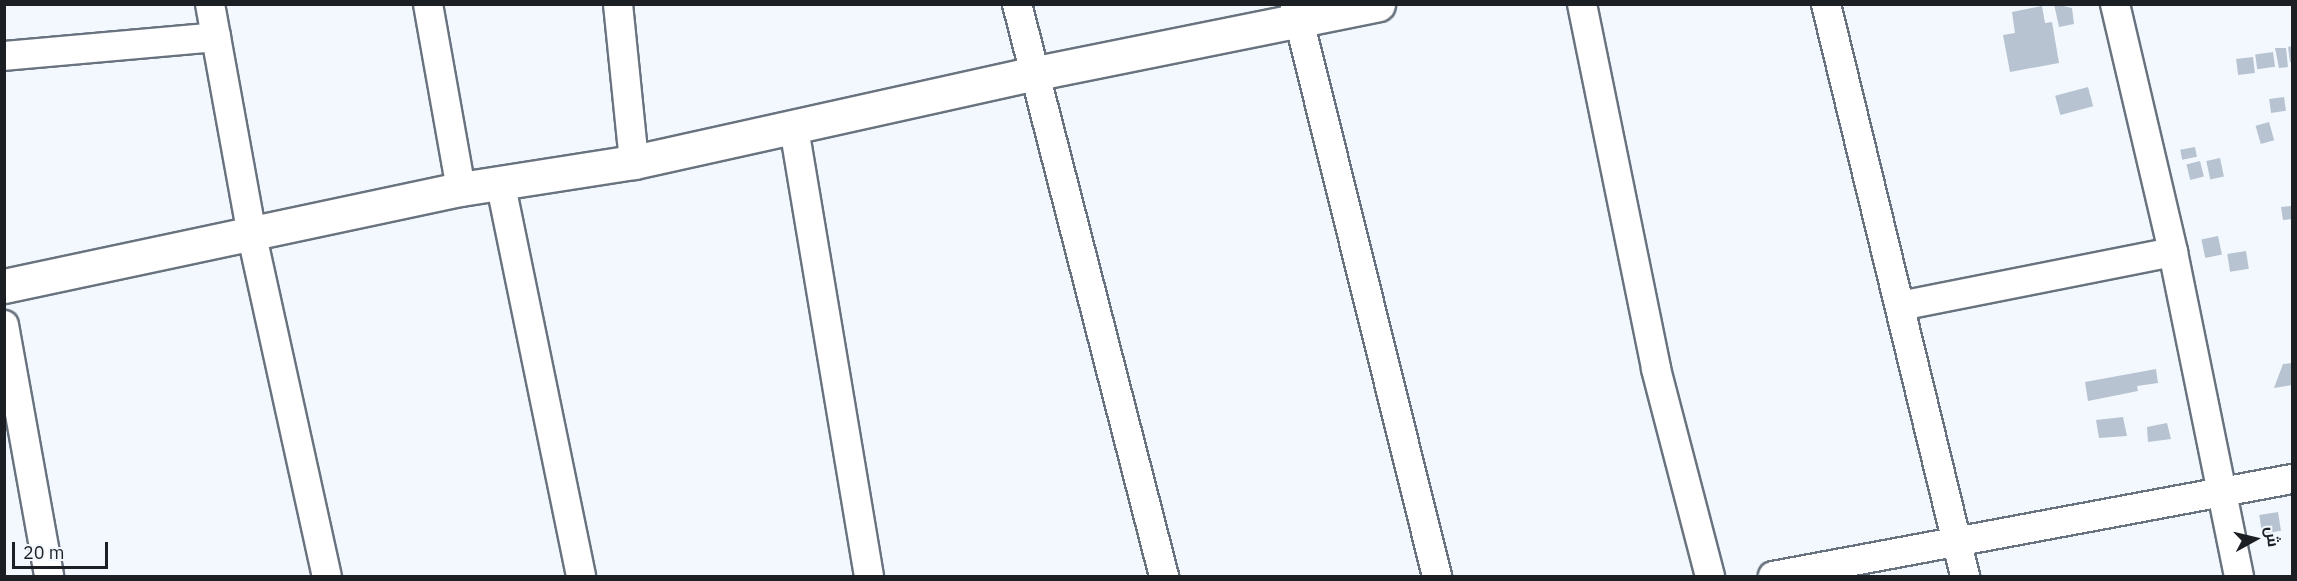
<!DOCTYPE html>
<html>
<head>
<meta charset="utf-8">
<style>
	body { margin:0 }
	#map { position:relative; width:2297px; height:581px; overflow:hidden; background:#f3f8fe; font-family:"IBM Plex Sans",Cairo,sans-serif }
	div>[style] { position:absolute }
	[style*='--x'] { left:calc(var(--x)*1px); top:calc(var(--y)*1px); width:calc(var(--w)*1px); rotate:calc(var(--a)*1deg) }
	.building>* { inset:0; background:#b7c3d0; transform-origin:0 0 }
	.roads { filter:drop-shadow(2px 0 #69737f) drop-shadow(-2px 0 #69737f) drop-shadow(0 2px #69737f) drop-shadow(0 -2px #69737f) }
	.street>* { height:28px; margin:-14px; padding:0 14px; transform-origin:14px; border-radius:14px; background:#fff }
	.secondary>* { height:33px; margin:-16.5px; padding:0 16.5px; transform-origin:16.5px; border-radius:16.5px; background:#fff }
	span { translate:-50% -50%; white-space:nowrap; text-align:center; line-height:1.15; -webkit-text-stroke:4.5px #f3f8fe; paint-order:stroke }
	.frame { position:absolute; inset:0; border:6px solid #1c2025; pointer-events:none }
	.north { position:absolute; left:2225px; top:509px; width:60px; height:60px; -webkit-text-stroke:4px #f3f8fe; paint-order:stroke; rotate:82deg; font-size:16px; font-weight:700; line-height:24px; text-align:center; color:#1c2025 }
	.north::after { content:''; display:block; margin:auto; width:21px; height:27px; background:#1c2025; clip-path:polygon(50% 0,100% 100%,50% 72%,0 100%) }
	.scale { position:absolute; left:12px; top:542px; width:96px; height:27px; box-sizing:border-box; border:3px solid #1c2025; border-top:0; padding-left:8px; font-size:18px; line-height:21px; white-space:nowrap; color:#1c2025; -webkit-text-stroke:4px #f3f8fe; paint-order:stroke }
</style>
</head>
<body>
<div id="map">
	<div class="building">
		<div style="clip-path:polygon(2054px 4px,2072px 8px,2074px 24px,2059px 27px)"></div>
		<div style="clip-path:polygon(2042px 6px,2045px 23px,2052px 22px,2059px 63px,2010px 72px,2003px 35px,2015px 33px,2012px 12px)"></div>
		<div style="clip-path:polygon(2292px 46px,2292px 62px,2290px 62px,2288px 47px)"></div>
		<div style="clip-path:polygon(2275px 48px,2286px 48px,2288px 67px,2279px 68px)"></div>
		<div style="left:2273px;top:52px;width:15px;height:18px;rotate:82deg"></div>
		<div style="left:2253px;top:57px;width:16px;height:17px;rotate:83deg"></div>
		<div style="left:2088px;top:87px;width:20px;height:34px;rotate:75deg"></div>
		<div style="left:2284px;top:97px;width:14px;height:15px;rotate:82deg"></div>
		<div style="left:2269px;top:122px;width:19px;height:14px;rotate:74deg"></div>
		<div style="left:2195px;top:147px;width:10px;height:15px;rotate:79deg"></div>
		<div style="left:2220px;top:158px;width:19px;height:14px;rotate:78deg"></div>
		<div style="left:2200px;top:161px;width:16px;height:14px;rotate:76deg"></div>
		<div style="clip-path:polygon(2292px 206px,2292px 219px,2283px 220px,2281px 207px)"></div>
		<div style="left:2218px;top:236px;width:19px;height:17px;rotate:78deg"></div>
		<div style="left:2246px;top:251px;width:18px;height:19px;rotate:81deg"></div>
		<div style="clip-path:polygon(2292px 363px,2292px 385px,2274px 388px,2283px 364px)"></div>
		<div style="clip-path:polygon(2156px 369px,2158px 383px,2137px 386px,2138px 391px,2088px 401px,2085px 382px)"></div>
		<div style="clip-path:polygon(2123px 417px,2127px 436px,2099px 438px,2096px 420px)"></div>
		<div style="clip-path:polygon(2167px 423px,2171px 439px,2148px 442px,2147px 427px)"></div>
		<div style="left:2278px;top:512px;width:19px;height:19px;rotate:81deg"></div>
	</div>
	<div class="roads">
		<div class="street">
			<div style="--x:210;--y:4;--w:236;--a:79.7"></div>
			<div style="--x:252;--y:236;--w:348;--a:77.6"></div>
			<div style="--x:428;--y:4;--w:188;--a:79.9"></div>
			<div style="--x:618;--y:4;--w:159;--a:84.2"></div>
			<div style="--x:1017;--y:4;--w:591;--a:75.59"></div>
			<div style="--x:1295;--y:4;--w:589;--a:76.06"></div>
			<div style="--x:1582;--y:4;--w:372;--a:78.5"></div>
			<div style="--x:1656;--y:369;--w:214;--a:75.4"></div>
			<div style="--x:1826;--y:4;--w:589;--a:76.34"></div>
			<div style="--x:2115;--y:4;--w:255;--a:76.8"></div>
			<div style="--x:2173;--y:252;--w:331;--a:78.5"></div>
			<div style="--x:4;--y:56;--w:213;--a:-5.1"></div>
			<div style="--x:794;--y:128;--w:454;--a:80.5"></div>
			<div style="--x:501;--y:186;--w:398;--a:78.4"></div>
			<div style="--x:1900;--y:306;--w:278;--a:-11.2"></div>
			<div style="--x:4;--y:325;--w:255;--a:79.8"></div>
			<div style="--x:1773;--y:576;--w:528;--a:-10.59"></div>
		</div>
		<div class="secondary">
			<div style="--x:4;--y:286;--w:467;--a:-12"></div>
			<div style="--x:461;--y:189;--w:175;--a:-8.9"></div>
			<div style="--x:634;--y:162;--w:408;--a:-12.5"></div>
			<div style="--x:1032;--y:74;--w:353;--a:-11.4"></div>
		</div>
	</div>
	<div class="frame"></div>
	<div class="north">ش</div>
	<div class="scale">20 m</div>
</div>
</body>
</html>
